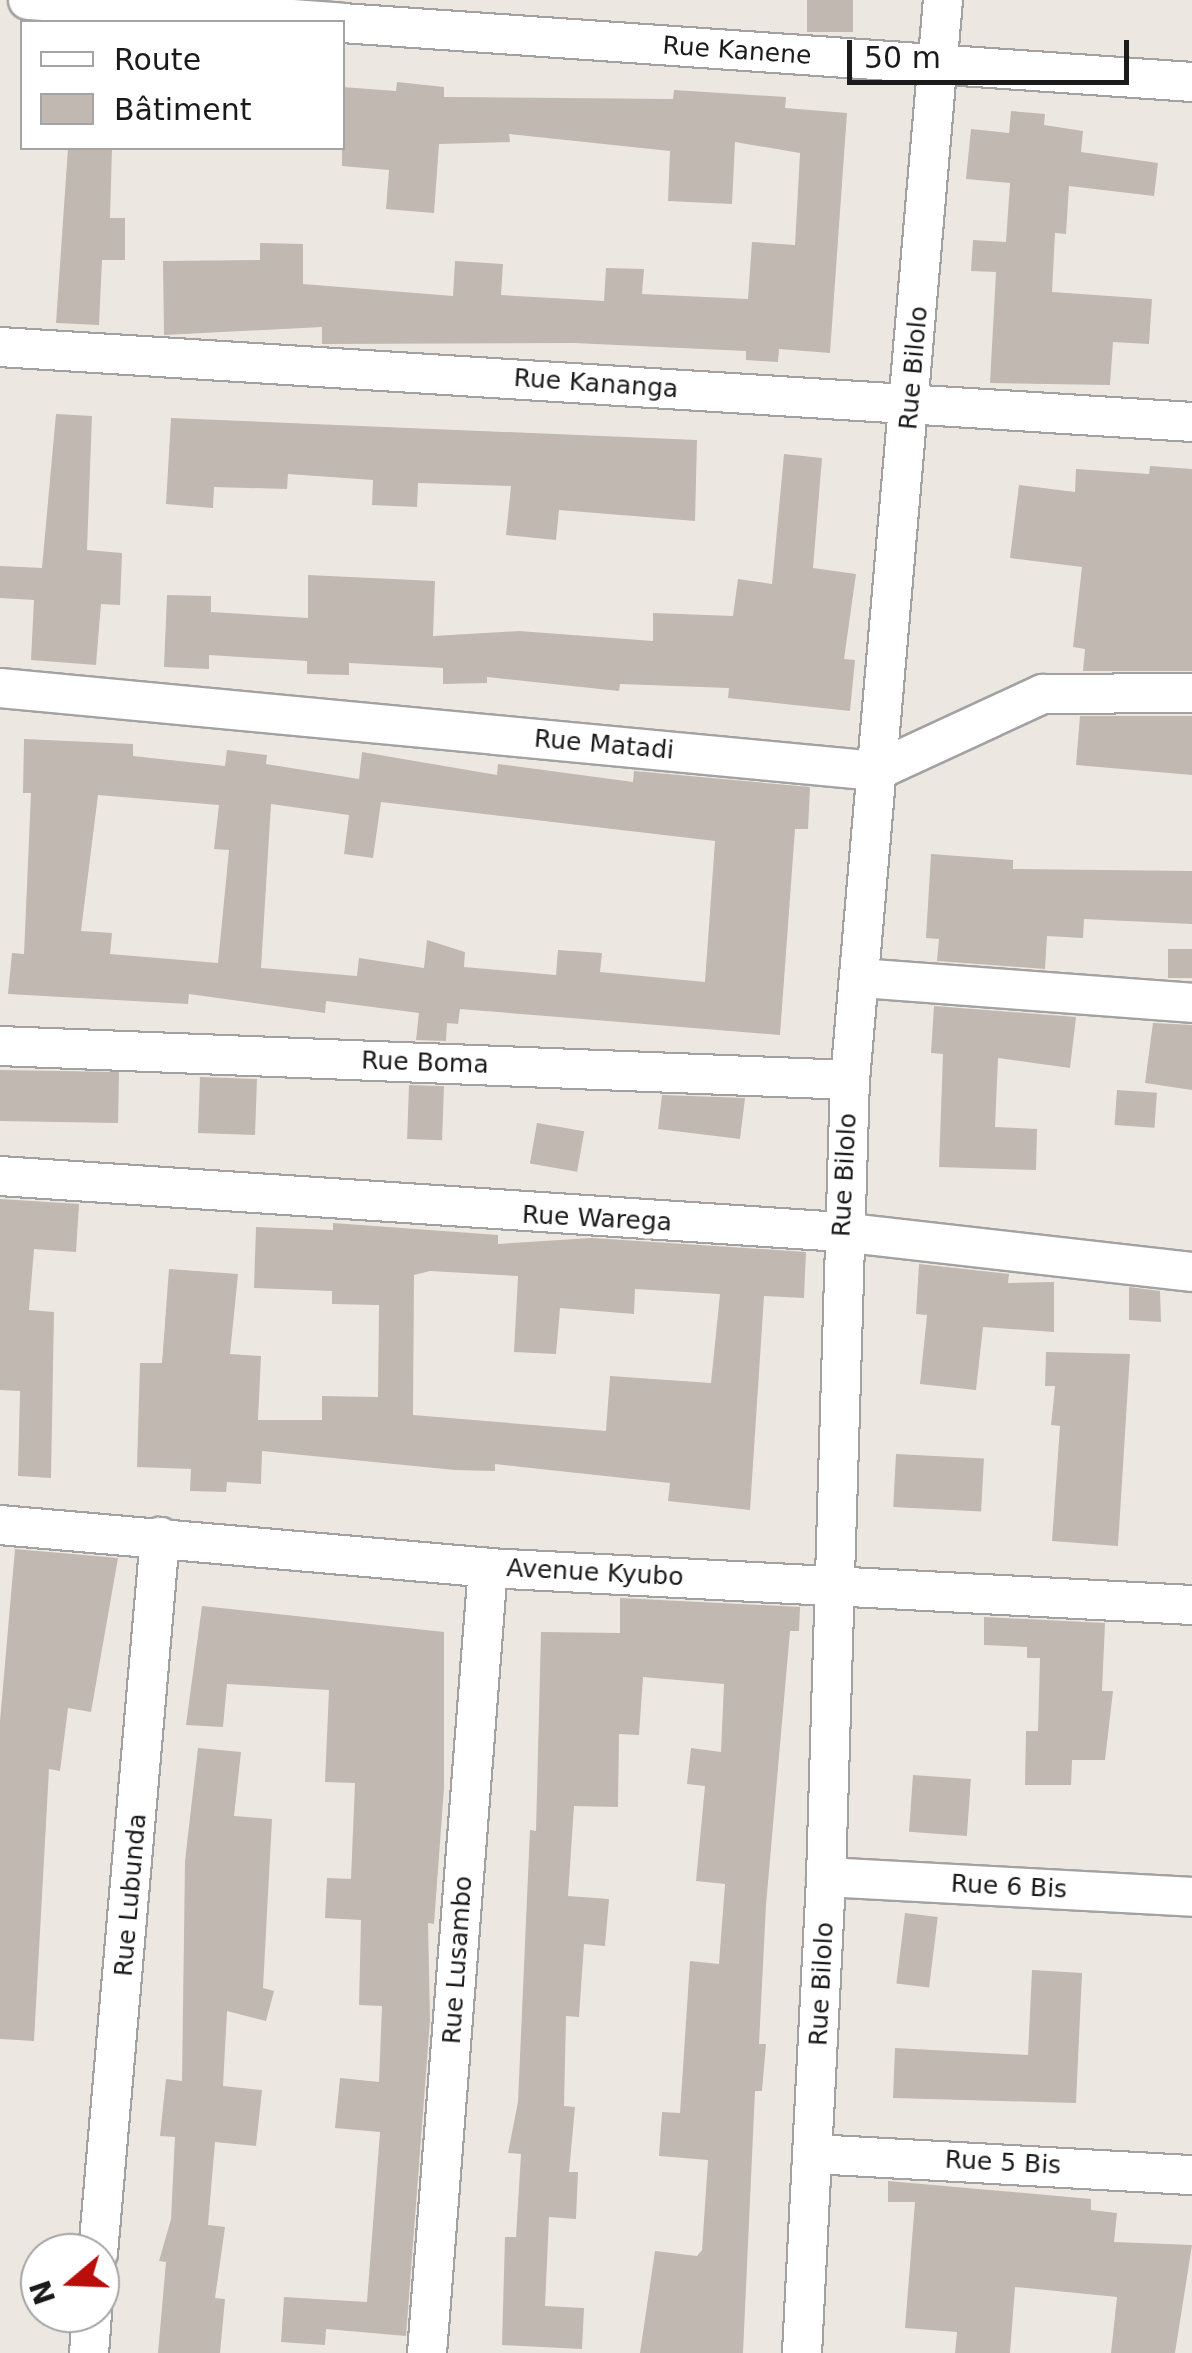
<!DOCTYPE html>
<html>
<head>
<meta charset="utf-8">
<style>
	body { margin:0 }
	#map { position:relative; width:1192px; height:2353px; overflow:hidden; background:#ece8e1; font-family:"DejaVu Sans",sans-serif }
	div>[style] { position:absolute }
	[style*='--x'] { left:calc(var(--x)*1px); top:calc(var(--y)*1px); width:calc(var(--w)*1px); rotate:calc(var(--a)*1deg) }
	.building>* { inset:0; background:#c0b8b1; transform-origin:0 0 }
	.roads { filter:drop-shadow(2px 0 #a2a2a2) drop-shadow(-2px 0 #a2a2a2) drop-shadow(0 2px #a2a2a2) drop-shadow(0 -2px #a2a2a2) }
	.street>* { height:38px; margin:-19px; padding:0 19px; transform-origin:19px; border-radius:19px; background:#fff }
	span { translate:-50% -50%; white-space:nowrap; text-align:center; line-height:1.15; -webkit-text-stroke:9px #fff; paint-order:stroke }
	.street-label { font-size:25px; color:#1b1b1b }
	.legend { position:absolute; left:20px; top:20px; width:325px; height:130px; box-sizing:border-box; background:#fff; border:2px solid #a4a4a4; margin:0; padding:12px 18px; list-style:none; font-size:30px; color:#1b1b1b }
	.legend li { display:flex; align-items:center; gap:20px; height:50px }
	.legend b { width:50px; border:2px solid #a4a4a4 }
	.north { position:absolute; left:20px; top:2233px; width:100px; height:100px; box-sizing:border-box; background:#fff; border:2px solid #a4a4a4; border-radius:50%; rotate:251deg; font-size:28px; font-weight:700; line-height:40px; text-align:center; color:#1b1b1b }
	.north::after { content:''; display:block; margin:auto; width:35px; height:45px; background:#ba0e0b; clip-path:polygon(50% 0,100% 100%,50% 72%,0 100%) }
	.scale { position:absolute; left:847px; top:40px; width:282px; height:45px; box-sizing:border-box; border:5px solid #1b1b1b; border-top:0; padding-left:12px; font-size:30px; line-height:35px; white-space:nowrap; color:#1b1b1b; -webkit-text-stroke:8px #fff; paint-order:stroke }
</style>
</head>
<body>
<div id="map">
	<div class="building">
		<div style="left:807px;top:0;width:46px;height:32px"></div>
		<div style="clip-path:polygon(397px 82px,444px 87px,444px 97px,673px 99px,674px 90px,786px 97px,785px 108px,847px 113px,830px 353px,779px 349px,778px 362px,746px 360px,746px 351px,574px 343px,322px 344px,322px 327px,164px 335px,163px 261px,260px 260px,260px 243px,303px 244px,303px 284px,453px 296px,455px 261px,503px 264px,501px 295px,604px 301px,606px 268px,644px 269px,642px 294px,748px 299px,752px 242px,795px 245px,800px 153px,735px 142px,732px 204px,668px 201px,670px 151px,509px 134px,510px 142px,439px 144px,434px 213px,386px 209px,389px 170px,342px 166px,342px 87px,396px 91px)"></div>
		<div style="clip-path:polygon(1011px 111px,1045px 114px,1044px 125px,1083px 131px,1081px 152px,1158px 163px,1154px 196px,1069px 186px,1066px 234px,1055px 233px,1052px 292px,1152px 299px,1149px 344px,1113px 342px,1110px 385px,990px 383px,996px 272px,971px 271px,973px 240px,1006px 242px,1010px 183px,966px 179px,971px 129px,1009px 133px)"></div>
		<div style="clip-path:polygon(68px 148px,112px 148px,110px 218px,125px 218px,125px 260px,102px 260px,99px 325px,56px 323px)"></div>
		<div style="clip-path:polygon(56px 414px,92px 416px,87px 550px,122px 553px,120px 605px,101px 604px,96px 665px,31px 660px,34px 600px,0 598px,0 566px,42px 568px)"></div>
		<div style="clip-path:polygon(171px 418px,697px 440px,695px 521px,559px 510px,556px 540px,506px 535px,511px 486px,418px 483px,417px 507px,372px 505px,373px 480px,288px 474px,287px 489px,214px 487px,213px 508px,166px 504px)"></div>
		<div style="clip-path:polygon(784px 454px,822px 458px,813px 568px,856px 574px,844px 659px,855px 660px,850px 711px,728px 698px,729px 688px,620px 684px,619px 691px,487px 677px,487px 683px,443px 684px,443px 668px,349px 663px,349px 675px,307px 674px,307px 661px,209px 655px,209px 669px,164px 667px,167px 595px,211px 596px,211px 612px,308px 618px,308px 575px,435px 581px,433px 636px,519px 631px,653px 641px,653px 613px,733px 616px,738px 579px,772px 584px)"></div>
		<div style="clip-path:polygon(1150px 466px,1192px 469px,1192px 671px,1083px 671px,1085px 649px,1073px 647px,1082px 567px,1010px 558px,1019px 485px,1075px 492px,1076px 469px,1149px 474px)"></div>
		<div style="clip-path:polygon(1080px 716px,1192px 716px,1192px 775px,1076px 765px)"></div>
		<div style="clip-path:polygon(evenodd,24px 739px,133px 744px,133px 756px,225px 766px,227px 750px,267px 755px,266px 764px,359px 779px,362px 752px,497px 775px,498px 764px,633px 782px,634px 771px,810px 787px,808px 829px,795px 829px,780px 1035px,460px 1009px,458px 1024px,447px 1023px,446px 1041px,416px 1040px,419px 1013px,326px 1001px,325px 1013px,189px 994px,188px 1004px,8px 994px,12px 953px,24px 954px,31px 793px,23px 793px,24px 739px,98px 795px,219px 805px,214px 849px,229px 850px,218px 963px,110px 954px,112px 933px,81px 931px,98px 795px,24px 739px,381px 802px,715px 841px,705px 982px,600px 972px,602px 953px,558px 950px,556px 975px,464px 967px,465px 952px,427px 940px,424px 968px,359px 958px,357px 976px,261px 968px,271px 804px,349px 815px,344px 854px,373px 858px,381px 802px)"></div>
		<div style="clip-path:polygon(931px 854px,1013px 860px,1013px 869px,1192px 871px,1192px 924px,1084px 919px,1083px 938px,1047px 936px,1045px 969px,937px 961px,939px 939px,926px 938px)"></div>
		<div style="left:1168px;top:949px;width:24px;height:29px"></div>
		<div style="clip-path:polygon(934px 1006px,1076px 1017px,1070px 1068px,998px 1058px,995px 1127px,1037px 1129px,1036px 1170px,939px 1167px,943px 1054px,931px 1053px)"></div>
		<div style="clip-path:polygon(1153px 1023px,1192px 1025px,1192px 1090px,1145px 1083px)"></div>
		<div style="left:0;top:1070px;width:119px;height:51px;rotate:1deg"></div>
		<div style="left:200px;top:1077px;width:57px;height:56px;rotate:2deg"></div>
		<div style="left:409px;top:1085px;width:35px;height:54px;rotate:2deg"></div>
		<div style="left:1117px;top:1090px;width:40px;height:35px;rotate:4deg"></div>
		<div style="clip-path:polygon(662px 1095px,745px 1098px,740px 1139px,658px 1129px)"></div>
		<div style="left:537px;top:1123px;width:48px;height:41px;rotate:10deg"></div>
		<div style="clip-path:polygon(0 1199px,79px 1204px,76px 1252px,34px 1249px,29px 1310px,54px 1312px,51px 1478px,18px 1476px,20px 1391px,0 1390px)"></div>
		<div style="clip-path:polygon(evenodd,333px 1223px,498px 1235px,498px 1244px,592px 1238px,806px 1252px,804px 1298px,764px 1296px,750px 1510px,668px 1501px,670px 1483px,495px 1464px,495px 1471px,455px 1470px,262px 1451px,261px 1484px,227px 1482px,226px 1492px,190px 1491px,191px 1469px,137px 1467px,140px 1363px,162px 1363px,169px 1269px,238px 1274px,230px 1354px,261px 1356px,258px 1420px,322px 1420px,322px 1396px,378px 1397px,379px 1305px,332px 1304px,332px 1291px,254px 1288px,256px 1227px,333px 1230px,333px 1223px,430px 1271px,518px 1276px,514px 1352px,556px 1354px,560px 1308px,634px 1314px,635px 1289px,720px 1294px,711px 1383px,610px 1376px,606px 1431px,413px 1415px,414px 1275px,430px 1271px)"></div>
		<div style="clip-path:polygon(919px 1264px,1009px 1274px,1008px 1283px,1054px 1282px,1054px 1332px,983px 1327px,976px 1390px,920px 1384px,927px 1315px,916px 1314px)"></div>
		<div style="clip-path:polygon(1129px 1287px,1160px 1291px,1161px 1322px,1129px 1320px)"></div>
		<div style="clip-path:polygon(1046px 1352px,1130px 1354px,1118px 1546px,1052px 1541px,1060px 1426px,1051px 1425px,1055px 1386px,1045px 1386px)"></div>
		<div style="left:896px;top:1454px;width:88px;height:53px;rotate:3deg"></div>
		<div style="clip-path:polygon(15px 1549px,118px 1558px,91px 1712px,68px 1708px,60px 1771px,49px 1769px,34px 2041px,0 2039px,0 1721px)"></div>
		<div style="clip-path:polygon(620px 1598px,800px 1607px,799px 1631px,790px 1631px,766px 1905px,759px 2044px,766px 2044px,762px 2091px,755px 2091px,743px 2353px,640px 2353px,655px 2251px,697px 2256px,702px 2250px,708px 2160px,659px 2156px,662px 2112px,680px 2113px,690px 1961px,719px 1964px,725px 1884px,696px 1881px,705px 1786px,687px 1784px,691px 1748px,721px 1752px,724px 1684px,643px 1677px,639px 1735px,619px 1734px,618px 1807px,574px 1806px,568px 1896px,609px 1899px,605px 1946px,584px 1944px,579px 2017px,566px 2016px,564px 2106px,575px 2107px,569px 2172px,578px 2172px,576px 2219px,549px 2217px,545px 2306px,584px 2308px,582px 2349px,502px 2345px,505px 2237px,516px 2237px,521px 2154px,508px 2153px,518px 2102px,530px 1830px,536px 1831px,541px 1632px,620px 1633px)"></div>
		<div style="clip-path:polygon(202px 1606px,444px 1632px,444px 1788px,434px 1924px,428px 1923px,430px 2020px,406px 2336px,326px 2329px,325px 2345px,281px 2342px,284px 2297px,367px 2302px,380px 2132px,335px 2128px,340px 2078px,379px 2082px,382px 2006px,359px 2005px,361px 1920px,325px 1918px,327px 1878px,351px 1879px,355px 1783px,325px 1782px,329px 1690px,227px 1684px,223px 1727px,186px 1725px)"></div>
		<div style="clip-path:polygon(984px 1617px,1105px 1623px,1102px 1691px,1113px 1691px,1105px 1760px,1072px 1760px,1071px 1785px,1025px 1785px,1026px 1731px,1038px 1731px,1040px 1658px,1027px 1658px,1027px 1647px,984px 1645px)"></div>
		<div style="clip-path:polygon(198px 1748px,241px 1752px,234px 1816px,272px 1819px,263px 1988px,274px 1991px,266px 2021px,227px 2011px,223px 2086px,262px 2090px,256px 2146px,215px 2142px,208px 2225px,225px 2227px,215px 2298px,225px 2299px,220px 2353px,158px 2353px,166px 2262px,159px 2261px,171px 2219px,175px 2137px,160px 2136px,166px 2079px,182px 2081px,185px 1861px)"></div>
		<div style="left:913px;top:1775px;width:58px;height:57px;rotate:4deg"></div>
		<div style="left:905px;top:1913px;width:33px;height:71px;rotate:7deg"></div>
		<div style="clip-path:polygon(1032px 1970px,1082px 1973px,1076px 2103px,893px 2098px,895px 2048px,1028px 2055px)"></div>
		<div style="clip-path:polygon(888px 2181px,1091px 2199px,1091px 2210px,1117px 2213px,1114px 2242px,1192px 2245px,1175px 2353px,1111px 2353px,1117px 2297px,1015px 2287px,1010px 2353px,955px 2353px,957px 2332px,905px 2328px,915px 2202px,888px 2202px)"></div>
	</div>
	<div class="roads">
		<div class="street">
			<div style="--x:28;--y:0;--w:311;--a:4.1"></div>
			<div style="--x:342;--y:23;--w:852;--a:3.97"></div>
			<div style="--x:0;--y:347;--w:1194;--a:3.6"></div>
			<div style="--x:0;--y:688;--w:880;--a:5.41"></div>
			<div style="--x:876;--y:771;--w:184;--a:-24.8"></div>
			<div style="--x:1043;--y:694;--w:149;--a:-0.4"></div>
			<div style="--x:861;--y:978;--w:332;--a:4.3"></div>
			<div style="--x:0;--y:1046;--w:851;--a:2.29"></div>
			<div style="--x:0;--y:1176;--w:843;--a:3.81"></div>
			<div style="--x:841;--y:1232;--w:353;--a:6.5"></div>
			<div style="--x:0;--y:1525;--w:490;--a:5"></div>
			<div style="--x:488;--y:1568;--w:705;--a:3.01"></div>
			<div style="--x:826;--y:1877;--w:367;--a:3.1"></div>
			<div style="--x:814;--y:2154;--w:379;--a:3.2"></div>
			<div style="--x:98;--y:2253;--w:719;--a:-85.05"></div>
			<div style="--x:89;--y:2353;--w:40;--a:-85.7"></div>
			<div style="--x:427;--y:2353;--w:787;--a:-85.56"></div>
			<div style="--x:802;--y:2353;--w:477;--a:-87.1"></div>
			<div style="--x:826;--y:1877;--w:797;--a:-88.28"></div>
			<div style="--x:850;--y:1080;--w:1084;--a:-85.08"></div>
		</div>
	</div>
	<div class="street-label">
		<span style="left:737px;top:51px;rotate:4deg">Rue Kanene</span>
		<span style="left:914px;top:368px;rotate:-85deg">Rue Bilolo</span>
		<span style="left:596px;top:384px;rotate:4deg">Rue Kananga</span>
		<span style="left:604px;top:745px;rotate:5deg">Rue Matadi</span>
		<span style="left:425px;top:1063px;rotate:2deg">Rue Boma</span>
		<span style="left:845px;top:1175px;rotate:-87deg">Rue Bilolo</span>
		<span style="left:597px;top:1219px;rotate:3deg">Rue Warega</span>
		<span style="left:595px;top:1573px;rotate:3deg">Avenue Kyubo</span>
		<span style="left:1009px;top:1887px;rotate:3deg">Rue 6 Bis</span>
		<span style="left:131px;top:1895px;rotate:-85deg">Rue Lubunda</span>
		<span style="left:458px;top:1960px;rotate:-86deg">Rue Lusambo</span>
		<span style="left:822px;top:1984px;rotate:-87deg">Rue Bilolo</span>
		<span style="left:1003px;top:2163px;rotate:3deg">Rue 5 Bis</span>
	</div>
	<ul class="legend">
	<li><b style="height:12px;background:#fff"></b>Route</li>
	<li><b style="height:28px;background:#c0b8b1"></b>Bâtiment</li>
	</ul>
	<div class="north">N</div>
	<div class="scale">50 m</div>
</div>
</body>
</html>
